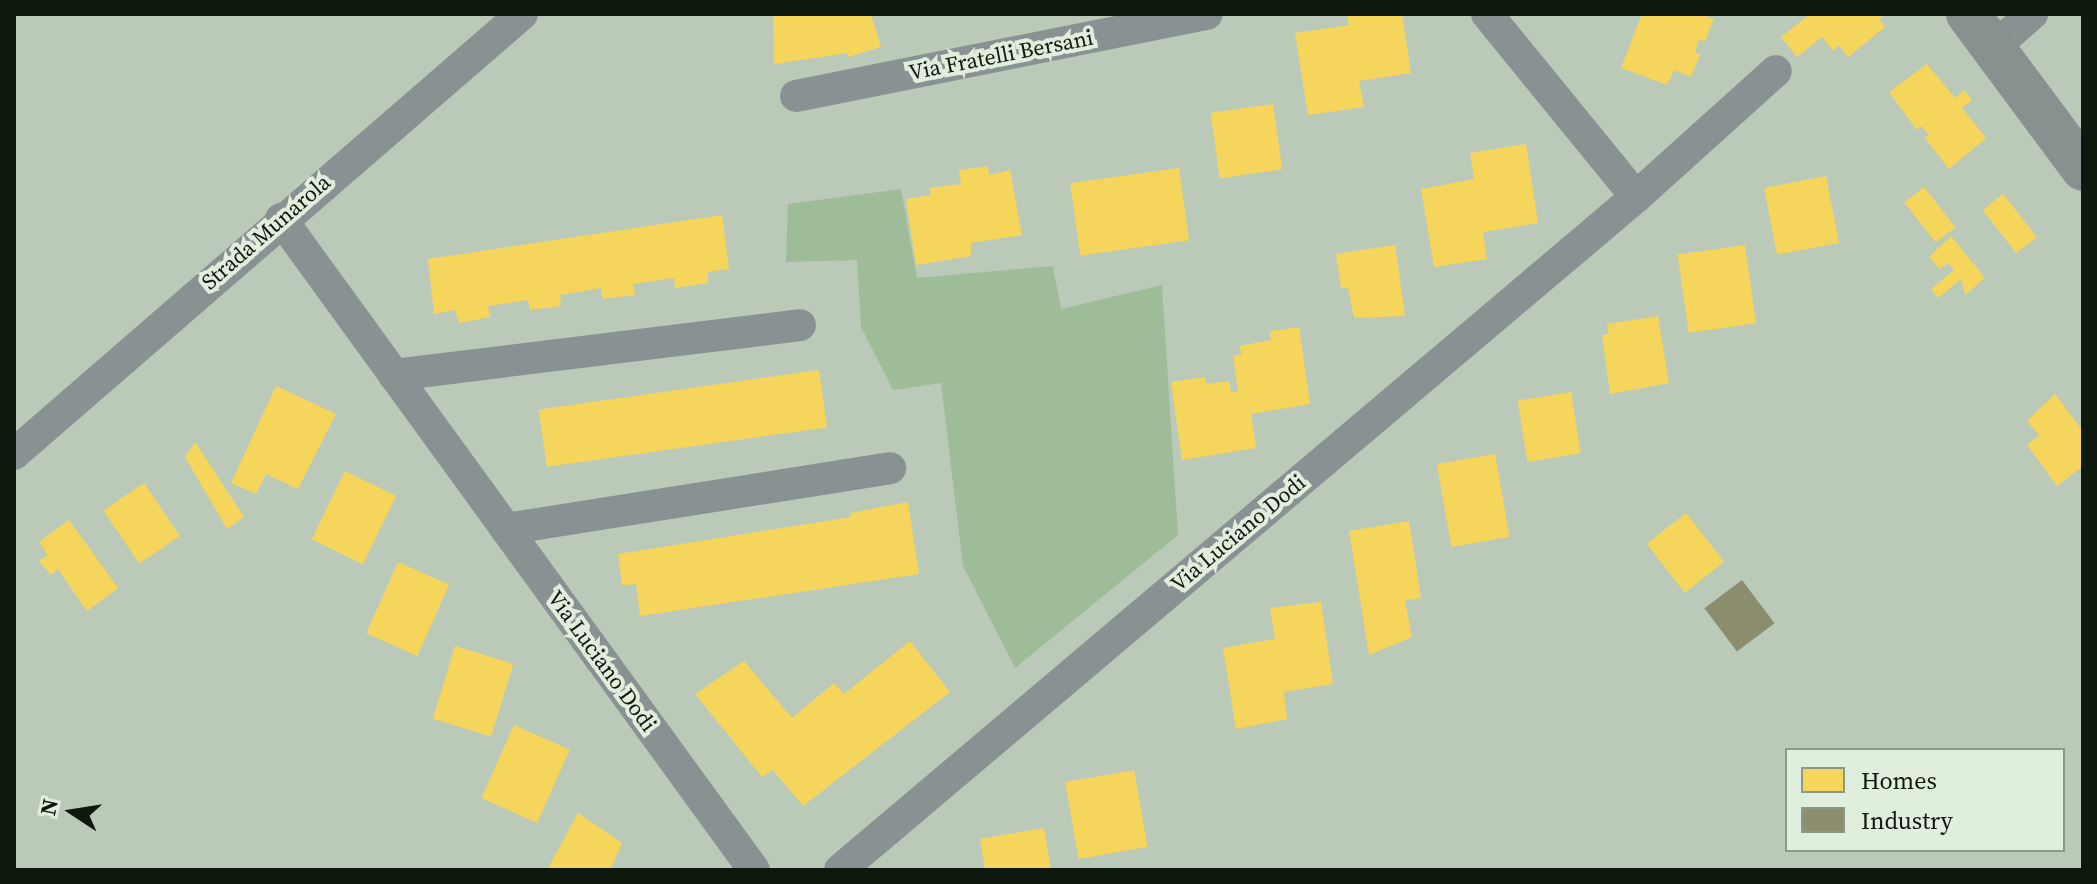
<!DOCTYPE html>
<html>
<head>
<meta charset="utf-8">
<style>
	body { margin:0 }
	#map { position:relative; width:2097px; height:884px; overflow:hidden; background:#bbcab8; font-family:"Source Serif 4",serif }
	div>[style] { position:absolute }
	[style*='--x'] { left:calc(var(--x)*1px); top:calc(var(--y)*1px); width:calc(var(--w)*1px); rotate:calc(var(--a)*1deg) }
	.green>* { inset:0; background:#9ebc98 }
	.homes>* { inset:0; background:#f6d55c; transform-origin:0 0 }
	.industry>* { inset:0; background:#8c8c6e; transform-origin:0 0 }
	.street>* { height:32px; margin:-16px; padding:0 16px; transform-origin:16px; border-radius:16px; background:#899293 }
	.secondary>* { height:44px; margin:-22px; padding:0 22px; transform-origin:22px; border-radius:22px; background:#889190 }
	span { translate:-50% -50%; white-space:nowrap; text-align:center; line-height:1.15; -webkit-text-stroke:8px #e0eedd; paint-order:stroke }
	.street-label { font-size:22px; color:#0e180c }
	.frame { position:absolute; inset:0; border:16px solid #0e180c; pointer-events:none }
	.legend { position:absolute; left:1785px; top:748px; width:280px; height:104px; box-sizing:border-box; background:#e0eedd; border:2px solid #8c9889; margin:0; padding:10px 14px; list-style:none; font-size:24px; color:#0e180c }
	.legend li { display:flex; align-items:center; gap:16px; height:40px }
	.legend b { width:40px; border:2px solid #8c9889 }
	.north { position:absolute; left:32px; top:772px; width:80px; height:80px; -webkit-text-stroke:6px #e0eedd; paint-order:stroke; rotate:282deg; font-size:22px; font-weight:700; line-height:32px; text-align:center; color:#0e180c }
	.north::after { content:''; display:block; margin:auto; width:28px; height:36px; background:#0e180c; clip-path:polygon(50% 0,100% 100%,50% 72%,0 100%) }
</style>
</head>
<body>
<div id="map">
	<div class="green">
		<div style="clip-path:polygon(901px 189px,917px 278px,1053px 266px,1061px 309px,1162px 285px,1178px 535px,1015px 668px,963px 566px,941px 383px,893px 390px,861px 327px,857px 260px,786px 262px,788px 204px)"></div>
	</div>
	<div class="homes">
		<div style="clip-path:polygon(773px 14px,871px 14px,881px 47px,848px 57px,847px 53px,774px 64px)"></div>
		<div style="clip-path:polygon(1347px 14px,1402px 14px,1411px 73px,1359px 81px,1364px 107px,1308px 115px,1295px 33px,1349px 25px)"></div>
		<div style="clip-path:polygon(1642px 14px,1700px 14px,1714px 19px,1705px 41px,1699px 40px,1695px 52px,1700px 55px,1691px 77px,1674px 70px,1667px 85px,1621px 68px)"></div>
		<div style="clip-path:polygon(1810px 14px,1885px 14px,1879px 19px,1885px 27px,1848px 57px,1839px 45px,1833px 51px,1822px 37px,1797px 57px,1781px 37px)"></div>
		<div style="clip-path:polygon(1927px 64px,1955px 98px,1964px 90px,1972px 100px,1962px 108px,1986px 138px,1949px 169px,1925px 138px,1929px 135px,1921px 126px,1917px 130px,1889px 92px)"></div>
		<div style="left:1273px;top:104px;width:66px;height:63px;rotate:82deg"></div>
		<div style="clip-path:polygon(1526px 144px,1538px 223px,1483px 232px,1487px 259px,1434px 267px,1421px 189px,1474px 179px,1470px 153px)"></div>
		<div style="clip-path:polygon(988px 166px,989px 175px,1010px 170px,1022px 235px,971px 243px,971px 256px,916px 265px,906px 199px,931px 195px,929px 188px,961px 184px,959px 170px)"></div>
		<div style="left:1179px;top:168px;width:73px;height:110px;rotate:82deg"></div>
		<div style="left:1826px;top:176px;width:68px;height:63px;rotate:79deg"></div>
		<div style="left:1924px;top:187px;width:51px;height:25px;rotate:52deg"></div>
		<div style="left:2003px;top:194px;width:55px;height:26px;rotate:52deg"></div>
		<div style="clip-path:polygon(722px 215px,729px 269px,708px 272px,708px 283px,675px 288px,674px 278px,633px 284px,635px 295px,603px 299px,601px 288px,560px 295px,561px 306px,530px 310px,528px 300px,488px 306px,490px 317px,459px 323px,455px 310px,434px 314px,428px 259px)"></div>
		<div style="clip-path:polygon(1951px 236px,1985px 278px,1965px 295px,1961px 279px,1938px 298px,1931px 289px,1954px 270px,1948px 263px,1940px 269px,1929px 257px)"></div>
		<div style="clip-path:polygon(1395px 245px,1405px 316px,1354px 318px,1348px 288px,1341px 288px,1336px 254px)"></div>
		<div style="left:1745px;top:245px;width:79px;height:68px;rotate:82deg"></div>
		<div style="clip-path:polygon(1658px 316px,1669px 383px,1610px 394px,1602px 335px,1609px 334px,1607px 324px)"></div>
		<div style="clip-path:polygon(1299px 327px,1310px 404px,1251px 414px,1256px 448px,1182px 460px,1171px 382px,1205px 377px,1206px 384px,1229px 381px,1231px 392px,1238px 391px,1233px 356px,1242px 354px,1239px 346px,1271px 340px,1270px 331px)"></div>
		<div style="left:819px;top:370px;width:58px;height:283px;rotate:82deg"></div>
		<div style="clip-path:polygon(276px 386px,336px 414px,298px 489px,266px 474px,256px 494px,231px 483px)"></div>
		<div style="left:1571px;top:392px;width:62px;height:54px;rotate:81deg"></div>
		<div style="clip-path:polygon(2055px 394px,2083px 431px,2083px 466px,2057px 486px,2027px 445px,2039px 435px,2027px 421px)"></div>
		<div style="clip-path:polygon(195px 442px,244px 517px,227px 529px,185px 457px)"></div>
		<div style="left:1495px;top:454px;width:84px;height:59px;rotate:80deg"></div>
		<div style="left:345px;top:471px;width:57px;height:76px;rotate:26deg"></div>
		<div style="left:144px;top:483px;width:64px;height:49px;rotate:56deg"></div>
		<div style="clip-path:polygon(908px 502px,919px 574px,640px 616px,636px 584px,622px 585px,618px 554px,851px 517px,850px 513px)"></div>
		<div style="left:1686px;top:513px;width:62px;height:50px;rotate:52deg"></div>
		<div style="clip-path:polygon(69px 520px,118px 588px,87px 611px,58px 569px,51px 575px,39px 561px,48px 555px,39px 542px)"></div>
		<div style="clip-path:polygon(1409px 521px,1421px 598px,1405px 600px,1412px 637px,1369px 655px,1349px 531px)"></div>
		<div style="left:398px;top:562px;width:56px;height:78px;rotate:24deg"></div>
		<div style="clip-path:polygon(1321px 602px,1333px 684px,1284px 692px,1287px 719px,1236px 729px,1223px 648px,1275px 639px,1270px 608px)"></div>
		<div style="clip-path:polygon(910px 641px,950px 692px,803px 806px,773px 770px,762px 777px,695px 694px,744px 661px,792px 718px,834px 683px,844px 694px)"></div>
		<div style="left:455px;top:646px;width:61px;height:76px;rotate:17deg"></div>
		<div style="left:514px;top:725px;width:61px;height:80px;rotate:24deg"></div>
		<div style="left:1134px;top:770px;width:78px;height:70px;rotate:80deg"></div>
		<div style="clip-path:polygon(578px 813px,622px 843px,610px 870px,547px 870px)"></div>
		<div style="clip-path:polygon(1044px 828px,1051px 870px,985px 870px,980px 839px)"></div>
	</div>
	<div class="industry">
		<div style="left:1742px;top:580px;width:54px;height:47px;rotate:53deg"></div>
	</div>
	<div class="street">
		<div style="--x:1487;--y:14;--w:236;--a:50.8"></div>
		<div style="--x:1993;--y:48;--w:52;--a:-41.1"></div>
		<div style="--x:796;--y:96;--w:419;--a:-11.3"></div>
		<div style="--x:281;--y:219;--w:805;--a:54"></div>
		<div style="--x:394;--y:375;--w:409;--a:-7"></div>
		<div style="--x:14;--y:454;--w:672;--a:-40.9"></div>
		<div style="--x:506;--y:529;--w:389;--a:-9"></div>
		<div style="--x:840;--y:870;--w:1042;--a:-40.21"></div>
		<div style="--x:1636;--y:197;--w:188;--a:-42"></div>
	</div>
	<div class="secondary">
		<div style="--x:1968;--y:14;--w:193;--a:53.4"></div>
	</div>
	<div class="street-label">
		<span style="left:1001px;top:55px;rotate:-11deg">Via Fratelli Bersani</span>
		<span style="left:266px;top:232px;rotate:-41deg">Strada Munarola</span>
		<span style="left:1238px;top:533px;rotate:-40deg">Via Luciano Dodi</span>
		<span style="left:602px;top:661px;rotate:54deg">Via Luciano Dodi</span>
	</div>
	<div class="frame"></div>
	<ul class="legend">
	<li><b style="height:22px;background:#f6d55c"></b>Homes</li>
	<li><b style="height:22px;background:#8c8c6e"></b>Industry</li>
	</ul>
	<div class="north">N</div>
</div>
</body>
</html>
